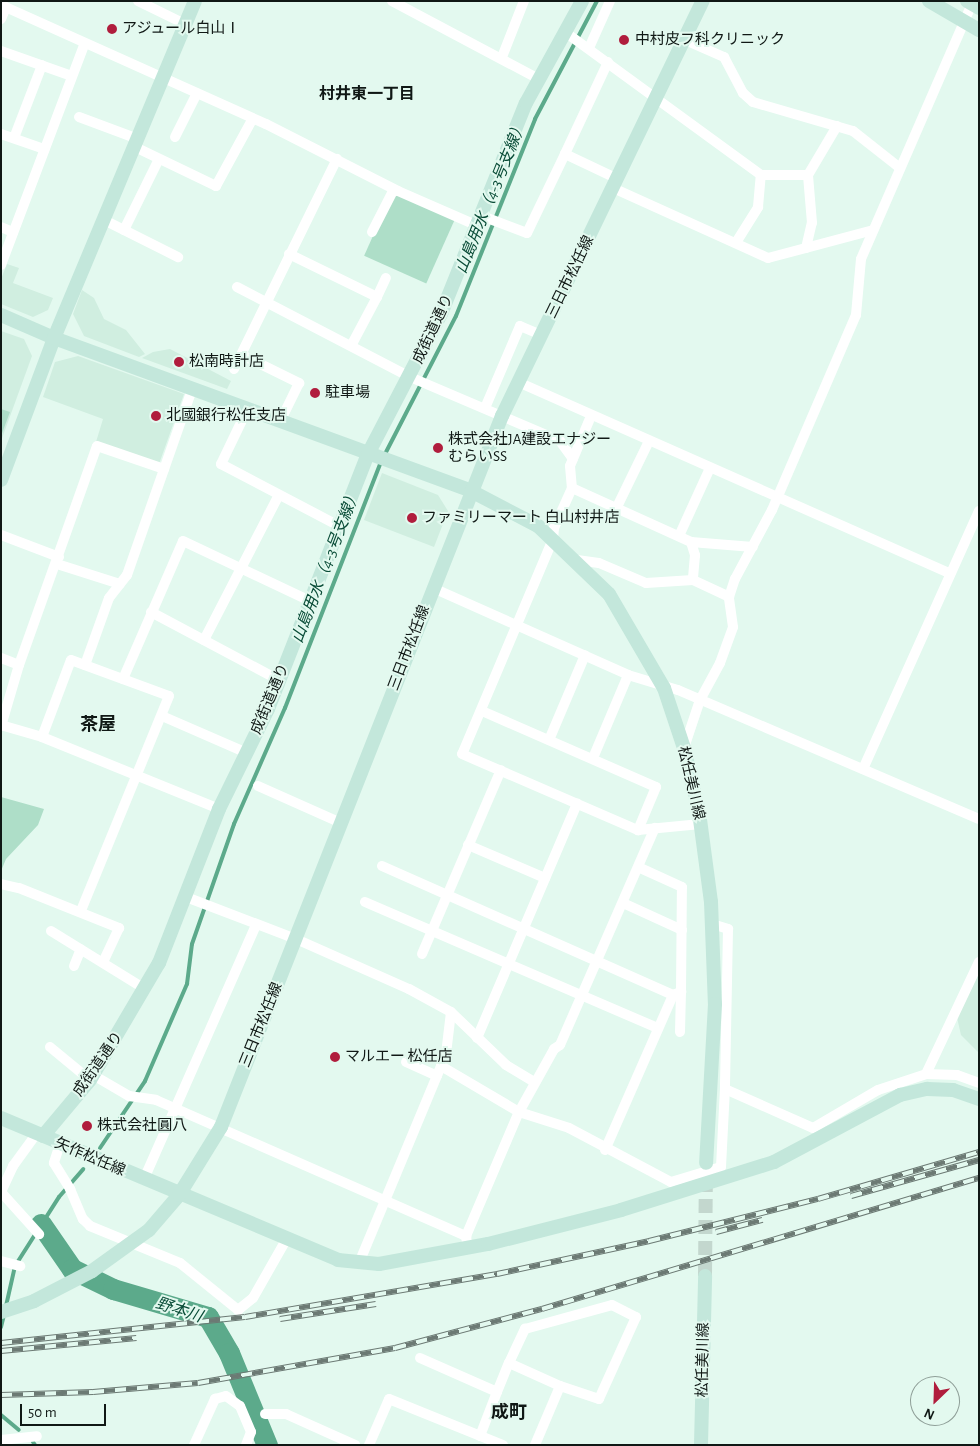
<!DOCTYPE html>
<html>
<head>
<meta charset="utf-8">
<style>
	body { margin:0 }
	#map { position:relative; width:980px; height:1446px; overflow:hidden; background:#e3f9ef; font-family:"Alegreya Sans","Noto Sans JP",sans-serif }
	div>[style] { position:absolute }
	[style*='--x'] { left:calc(var(--x)*1px); top:calc(var(--y)*1px); width:calc(var(--w)*1px); rotate:calc(var(--a)*1deg) }
	.built>* { inset:0; background:#d0eee0 }
	.green>* { inset:0; background:#aedec8; transform-origin:0 0 }
	.stream>* { height:4px; margin:-2px; padding:0 2px; transform-origin:2px; border-radius:2px; background:#5caa8b }
	.river>* { height:21px; margin:-10.5px; padding:0 10.5px; transform-origin:10.5px; border-radius:10.5px; background:#5caa8b }
	.secondary-tunnel>* { height:14px; margin-top:-7px; transform-origin:0; background:repeating-linear-gradient(90deg,#c3d7ce 0 14px,transparent 0 21px) }
	.street>* { height:10px; margin:-5px; padding:0 5px; transform-origin:5px; border-radius:5px; background:#fff }
	.secondary>* { height:14px; margin:-7px; padding:0 7px; transform-origin:7px; border-radius:7px; background:#c3e7db }
	.rail>* { height:5.5px; margin-top:-2.75px; transform-origin:0; background:repeating-linear-gradient(90deg,#e3f9ef 0 11px,#6c7a74 0 22px); box-sizing:border-box; border-block:1px solid #6c7a74 }
	.dots>* { width:14px; height:14px; translate:-50% -50%; box-sizing:border-box; border:2px solid #e3f9ef; border-radius:50% }
	span { translate:-50% -50%; white-space:nowrap; text-align:center; line-height:1.15; -webkit-text-stroke:4px #e3f9ef; paint-order:stroke }
	.poi-label { font-size:15px; color:#101815 }
	.left { translate:0 -50%; text-align:left }
	.street-label { font-size:15px; color:#101815 }
	.neighbourhood-label { font-size:16px; color:#101815; font-weight:700 }
	.water-label { font-size:16px; color:#094c37; font-style:italic }
	.quarter-label { font-size:18px; color:#101815; font-weight:700 }
	.frame { position:absolute; inset:0; border:2px solid #101815; pointer-events:none }
	.north { position:absolute; left:910px; top:1376px; width:50px; height:50px; box-sizing:border-box; background:#e3f9ef; border:1px solid #8f9f98; border-radius:50%; rotate:204deg; font-size:14px; font-weight:700; line-height:20px; text-align:center; color:#101815 }
	.north::after { content:''; display:block; margin:auto; width:18px; height:22px; background:#b01d3d; clip-path:polygon(50% 0,100% 100%,50% 72%,0 100%) }
	.scale { position:absolute; left:20px; top:1404px; width:86px; height:22px; box-sizing:border-box; border:2px solid #101815; border-top:0; padding-left:6px; font-size:15px; line-height:18px; white-space:nowrap; color:#101815; -webkit-text-stroke:4px #e3f9ef; paint-order:stroke }
</style>
</head>
<body>
<div id="map">
	<div class="built">
		<div style="clip-path:polygon(7px 264px,19px 268px,13px 283px,53px 298px,48px 310px,33px 317px,1px 304px,1px 279px)"></div>
		<div style="clip-path:polygon(82px 290px,94px 298px,104px 319px,126px 330px,145px 354px,139px 357px,84px 336px,73px 314px)"></div>
		<div style="clip-path:polygon(1px 331px,24px 339px,32px 356px,1px 441px)"></div>
		<div style="clip-path:polygon(170px 349px,231px 381px,227px 389px,142px 358px,153px 352px)"></div>
		<div style="clip-path:polygon(78px 356px,184px 394px,159px 464px,96px 442px,103px 419px,43px 397px,55px 362px)"></div>
		<div style="clip-path:polygon(382px 473px,438px 495px,448px 511px,434px 547px,364px 520px)"></div>
		<div style="clip-path:polygon(979px 969px,979px 1053px,961px 1035px,956px 1013px)"></div>
	</div>
	<div class="green">
		<div style="left:393px;top:191px;width:68px;height:71px;rotate:24deg"></div>
		<div style="clip-path:polygon(1px 409px,10px 412px,1px 436px)"></div>
		<div style="clip-path:polygon(1px 797px,44px 809px,38px 825px,6px 859px,1px 871px)"></div>
	</div>
	<div class="stream">
		<div style="--x:384;--y:456;--w:157;--a:-62.8"></div>
		<div style="--x:456;--y:316;--w:212;--a:-68.1"></div>
		<div style="--x:535;--y:119;--w:133;--a:-62.3"></div>
		<div style="--x:100;--y:1148;--w:81;--a:-56.1"></div>
		<div style="--x:145;--y:1081;--w:106;--a:-66.6"></div>
		<div style="--x:187;--y:984;--w:40;--a:-82.9"></div>
		<div style="--x:192;--y:944;--w:127;--a:-70.7"></div>
		<div style="--x:234;--y:824;--w:127;--a:-66.3"></div>
		<div style="--x:285;--y:708;--w:264;--a:-68.7"></div>
		<div style="--x:6;--y:1306;--w:41;--a:-77.3"></div>
		<div style="--x:15;--y:1266;--w:82;--a:-57.5"></div>
		<div style="--x:59;--y:1197;--w:37;--a:-49"></div>
		<div style="--x:1;--y:1327;--w:12;--a:-76"></div>
		<div style="--x:1;--y:1415;--w:23;--a:40"></div>
		<div style="--x:33;--y:1442;--w:4;--a:56"></div>
	</div>
	<div class="river">
		<div style="--x:41;--y:1224;--w:55;--a:55.4"></div>
		<div style="--x:72;--y:1269;--w:46;--a:26"></div>
		<div style="--x:113;--y:1289;--w:99;--a:16.4"></div>
		<div style="--x:208;--y:1317;--w:42;--a:59.7"></div>
		<div style="--x:229;--y:1353;--w:100;--a:67.6"></div>
	</div>
	<div class="secondary-tunnel">
		<div style="--x:705;--y:1276;--w:105;--a:-89.5"></div>
	</div>
	<div class="street">
		<div style="--x:138;--y:1;--w:52;--a:26.1"></div>
		<div style="--x:392;--y:1;--w:166;--a:28"></div>
		<div style="--x:1;--y:5;--w:290;--a:24.2"></div>
		<div style="--x:266;--y:124;--w:148;--a:26.9"></div>
		<div style="--x:398;--y:191;--w:87;--a:23.6"></div>
		<div style="--x:1;--y:19;--w:13;--a:-67"></div>
		<div style="--x:565;--y:32;--w:243;--a:36.1"></div>
		<div style="--x:761;--y:175;--w:47;--a:0"></div>
		<div style="--x:685;--y:40;--w:43;--a:23.6"></div>
		<div style="--x:724;--y:57;--w:41;--a:62.2"></div>
		<div style="--x:743;--y:93;--w:13;--a:42"></div>
		<div style="--x:753;--y:102;--w:104;--a:16.2"></div>
		<div style="--x:853;--y:131;--w:60;--a:38.2"></div>
		<div style="--x:589;--y:48;--w:51;--a:-65.9"></div>
		<div style="--x:1;--y:51;--w:75;--a:19.4"></div>
		<div style="--x:502;--y:57;--w:60;--a:-68.6"></div>
		<div style="--x:608;--y:62;--w:102;--a:115.1"></div>
		<div style="--x:565;--y:154;--w:59;--a:25.3"></div>
		<div style="--x:79;--y:117;--w:63;--a:20.4"></div>
		<div style="--x:1;--y:134;--w:46;--a:19.2"></div>
		<div style="--x:175;--y:137;--w:49;--a:-63.4"></div>
		<div style="--x:14;--y:138;--w:78;--a:-69"></div>
		<div style="--x:135;--y:147;--w:90;--a:25.7"></div>
		<div style="--x:216;--y:186;--w:77;--a:-61.4"></div>
		<div style="--x:613;--y:188;--w:170;--a:24.3"></div>
		<div style="--x:768;--y:258;--w:109;--a:-14.9"></div>
		<div style="--x:482;--y:216;--w:48;--a:20.7"></div>
		<div style="--x:527;--y:233;--w:88;--a:-64.3"></div>
		<div style="--x:104;--y:220;--w:83;--a:26.6"></div>
		<div style="--x:1;--y:227;--w:13;--a:23"></div>
		<div style="--x:124;--y:230;--w:79;--a:-63.8"></div>
		<div style="--x:372;--y:232;--w:48;--a:-62.9"></div>
		<div style="--x:737;--y:241;--w:40;--a:-58"></div>
		<div style="--x:758;--y:207;--w:32;--a:-85"></div>
		<div style="--x:806;--y:248;--w:26;--a:-77"></div>
		<div style="--x:812;--y:223;--w:48;--a:-94.8"></div>
		<div style="--x:808;--y:175;--w:57;--a:-59.4"></div>
		<div style="--x:289;--y:254;--w:98;--a:26"></div>
		<div style="--x:377;--y:297;--w:53;--a:118"></div>
		<div style="--x:1;--y:265;--w:237;--a:-69.3"></div>
		<div style="--x:237;--y:287;--w:195;--a:27.5"></div>
		<div style="--x:410;--y:377;--w:163;--a:23.1"></div>
		<div style="--x:560;--y:441;--w:22;--a:54"></div>
		<div style="--x:377;--y:297;--w:21;--a:-65"></div>
		<div style="--x:242;--y:355;--w:64;--a:26.2"></div>
		<div style="--x:299;--y:383;--w:43;--a:116"></div>
		<div style="--x:234;--y:369;--w:234;--a:-63.9"></div>
		<div style="--x:518;--y:382;--w:472;--a:23.9"></div>
		<div style="--x:485;--y:408;--w:89;--a:-66.9"></div>
		<div style="--x:520;--y:326;--w:23;--a:23"></div>
		<div style="--x:247;--y:410;--w:60;--a:115.7"></div>
		<div style="--x:221;--y:464;--w:133;--a:27.7"></div>
		<div style="--x:591;--y:416;--w:54;--a:112.8"></div>
		<div style="--x:570;--y:466;--w:22;--a:85"></div>
		<div style="--x:572;--y:488;--w:44;--a:114.2"></div>
		<div style="--x:554;--y:528;--w:11;--a:95"></div>
		<div style="--x:553;--y:539;--w:233;--a:112.9"></div>
		<div style="--x:462;--y:754;--w:192;--a:23.4"></div>
		<div style="--x:638;--y:830;--w:63;--a:-5.4"></div>
		<div style="--x:572;--y:488;--w:131;--a:24.4"></div>
		<div style="--x:691;--y:542;--w:14;--a:73"></div>
		<div style="--x:695;--y:555;--w:25;--a:95"></div>
		<div style="--x:616;--y:509;--w:76;--a:-64.1"></div>
		<div style="--x:1;--y:535;--w:62;--a:20.8"></div>
		<div style="--x:679;--y:536;--w:75;--a:-65.5"></div>
		<div style="--x:691;--y:542;--w:62;--a:4.6"></div>
		<div style="--x:577;--y:560;--w:22;--a:8"></div>
		<div style="--x:599;--y:563;--w:51;--a:23.1"></div>
		<div style="--x:646;--y:583;--w:47;--a:-3.7"></div>
		<div style="--x:693;--y:580;--w:40;--a:25"></div>
		<div style="--x:57;--y:564;--w:66;--a:17.6"></div>
		<div style="--x:433;--y:588;--w:214;--a:24"></div>
		<div style="--x:628;--y:675;--w:52;--a:16.7"></div>
		<div style="--x:678;--y:690;--w:327;--a:23.2"></div>
		<div style="--x:151;--y:612;--w:145;--a:28"></div>
		<div style="--x:204;--y:640;--w:163;--a:-62.7"></div>
		<div style="--x:1;--y:658;--w:19;--a:21"></div>
		<div style="--x:85;--y:665;--w:71;--a:-70.3"></div>
		<div style="--x:109;--y:598;--w:29;--a:-52"></div>
		<div style="--x:127;--y:575;--w:197;--a:-70.7"></div>
		<div style="--x:123;--y:679;--w:150;--a:-66.5"></div>
		<div style="--x:183;--y:541;--w:140;--a:25.3"></div>
		<div style="--x:482;--y:711;--w:190;--a:23.6"></div>
		<div style="--x:656;--y:787;--w:47;--a:112.7"></div>
		<div style="--x:162;--y:716;--w:93;--a:23.5"></div>
		<div style="--x:1;--y:725;--w:43;--a:16.3"></div>
		<div style="--x:42;--y:737;--w:191;--a:22.1"></div>
		<div style="--x:1;--y:726;--w:64;--a:-73.6"></div>
		<div style="--x:19;--y:665;--w:232;--a:-70.4"></div>
		<div style="--x:97;--y:446;--w:71;--a:18.9"></div>
		<div style="--x:42;--y:737;--w:82;--a:-69.4"></div>
		<div style="--x:71;--y:660;--w:104;--a:20.2"></div>
		<div style="--x:169;--y:696;--w:232;--a:112.3"></div>
		<div style="--x:549;--y:740;--w:92;--a:-67"></div>
		<div style="--x:684;--y:748;--w:51;--a:-71.6"></div>
		<div style="--x:700;--y:700;--w:42;--a:-61.6"></div>
		<div style="--x:720;--y:663;--w:38;--a:-70"></div>
		<div style="--x:733;--y:627;--w:30;--a:-98"></div>
		<div style="--x:729;--y:597;--w:19;--a:-72"></div>
		<div style="--x:735;--y:579;--w:78;--a:-61.8"></div>
		<div style="--x:772;--y:510;--w:212;--a:-66.7"></div>
		<div style="--x:856;--y:315;--w:56;--a:-84.9"></div>
		<div style="--x:861;--y:259;--w:278;--a:-66.5"></div>
		<div style="--x:593;--y:758;--w:90;--a:-67.1"></div>
		<div style="--x:863;--y:769;--w:283;--a:-65.8"></div>
		<div style="--x:258;--y:786;--w:91;--a:24"></div>
		<div style="--x:468;--y:845;--w:84;--a:23.2"></div>
		<div style="--x:382;--y:866;--w:318;--a:23.9"></div>
		<div style="--x:673;--y:995;--w:9;--a:-21"></div>
		<div style="--x:681;--y:992;--w:105;--a:-89.5"></div>
		<div style="--x:682;--y:887;--w:48;--a:-155.6"></div>
		<div style="--x:1;--y:884;--w:18;--a:13"></div>
		<div style="--x:19;--y:888;--w:108;--a:21.8"></div>
		<div style="--x:119;--y:928;--w:38;--a:115"></div>
		<div style="--x:186;--y:897;--w:118;--a:20.9"></div>
		<div style="--x:296;--y:939;--w:124;--a:23.9"></div>
		<div style="--x:409;--y:989;--w:48;--a:28.7"></div>
		<div style="--x:451;--y:1012;--w:76;--a:43.9"></div>
		<div style="--x:506;--y:1065;--w:33;--a:31"></div>
		<div style="--x:365;--y:902;--w:319;--a:23.3"></div>
		<div style="--x:623;--y:903;--w:65;--a:24.6"></div>
		<div style="--x:712;--y:924;--w:17;--a:17"></div>
		<div style="--x:728;--y:929;--w:160;--a:91.1"></div>
		<div style="--x:725;--y:1089;--w:96;--a:23.9"></div>
		<div style="--x:813;--y:1128;--w:75;--a:-30.3"></div>
		<div style="--x:878;--y:1090;--w:51;--a:-18.4"></div>
		<div style="--x:926;--y:1074;--w:31;--a:2"></div>
		<div style="--x:957;--y:1075;--w:23;--a:20"></div>
		<div style="--x:51;--y:931;--w:110;--a:31.7"></div>
		<div style="--x:422;--y:954;--w:200;--a:-66.8"></div>
		<div style="--x:74;--y:966;--w:18;--a:-68"></div>
		<div style="--x:680;--y:1032;--w:40;--a:-88.6"></div>
		<div style="--x:477;--y:1038;--w:255;--a:-66.9"></div>
		<div style="--x:50;--y:1047;--w:52;--a:39.5"></div>
		<div style="--x:406;--y:1062;--w:34;--a:24"></div>
		<div style="--x:441;--y:1066;--w:91;--a:30.5"></div>
		<div style="--x:519;--y:1112;--w:52;--a:17.7"></div>
		<div style="--x:569;--y:1128;--w:115;--a:27.9"></div>
		<div style="--x:671;--y:1182;--w:52;--a:-16.7"></div>
		<div style="--x:721;--y:1167;--w:78;--a:-87.1"></div>
		<div style="--x:926;--y:1074;--w:124;--a:-64.7"></div>
		<div style="--x:93;--y:1075;--w:42;--a:30.3"></div>
		<div style="--x:129;--y:1096;--w:27;--a:8"></div>
		<div style="--x:156;--y:1100;--w:339;--a:23.7"></div>
		<div style="--x:60;--y:1144;--w:20;--a:108"></div>
		<div style="--x:54;--y:1163;--w:31;--a:58"></div>
		<div style="--x:70;--y:1189;--w:33;--a:67"></div>
		<div style="--x:83;--y:1219;--w:10;--a:45"></div>
		<div style="--x:90;--y:1226;--w:97;--a:22.3"></div>
		<div style="--x:180;--y:1263;--w:75;--a:39"></div>
		<div style="--x:238;--y:1310;--w:19;--a:-39"></div>
		<div style="--x:253;--y:1298;--w:67;--a:-60.4"></div>
		<div style="--x:605;--y:1150;--w:169;--a:-66.3"></div>
		<div style="--x:144;--y:1179;--w:278;--a:-66.2"></div>
		<div style="--x:1;--y:1192;--w:29;--a:-65"></div>
		<div style="--x:13;--y:1166;--w:41;--a:-54"></div>
		<div style="--x:1;--y:1192;--w:57;--a:47.9"></div>
		<div style="--x:468;--y:1249;--w:13;--a:-99"></div>
		<div style="--x:466;--y:1236;--w:135;--a:-66.9"></div>
		<div style="--x:519;--y:1112;--w:72;--a:-60.9"></div>
		<div style="--x:554;--y:1049;--w:7;--a:-34"></div>
		<div style="--x:560;--y:1045;--w:237;--a:-66.4"></div>
		<div style="--x:1;--y:1261;--w:20;--a:15"></div>
		<div style="--x:359;--y:1263;--w:226;--a:-67.4"></div>
		<div style="--x:446;--y:1054;--w:42;--a:-83.2"></div>
		<div style="--x:420;--y:1358;--w:84;--a:23.8"></div>
		<div style="--x:265;--y:1414;--w:21;--a:0"></div>
		<div style="--x:286;--y:1414;--w:76;--a:24.2"></div>
		<div style="--x:480;--y:1436;--w:47;--a:-68.9"></div>
		<div style="--x:497;--y:1392;--w:31;--a:-68"></div>
		<div style="--x:509;--y:1363;--w:38;--a:-65"></div>
		<div style="--x:525;--y:1329;--w:90;--a:-15.4"></div>
		<div style="--x:612;--y:1305;--w:27;--a:27"></div>
		<div style="--x:636;--y:1317;--w:90;--a:114.3"></div>
		<div style="--x:599;--y:1399;--w:41;--a:-161.6"></div>
		<div style="--x:560;--y:1386;--w:56;--a:-155.7"></div>
		<div style="--x:1;--y:1440;--w:36;--a:-6"></div>
		<div style="--x:194;--y:1445;--w:51;--a:-65.5"></div>
		<div style="--x:215;--y:1399;--w:11;--a:-15"></div>
		<div style="--x:226;--y:1396;--w:17;--a:36"></div>
		<div style="--x:240;--y:1406;--w:28;--a:67"></div>
		<div style="--x:251;--y:1432;--w:14;--a:111"></div>
		<div style="--x:369;--y:1445;--w:50;--a:-66.5"></div>
		<div style="--x:389;--y:1399;--w:123;--a:22"></div>
		<div style="--x:535;--y:1445;--w:64;--a:-67"></div>
	</div>
	<div class="secondary">
		<div style="--x:929;--y:1;--w:58;--a:30.1"></div>
		<div style="--x:967;--y:1;--w:14;--a:30"></div>
		<div style="--x:1;--y:315;--w:58;--a:23.5"></div>
		<div style="--x:54;--y:338;--w:444;--a:20.1"></div>
		<div style="--x:471;--y:491;--w:76;--a:27.6"></div>
		<div style="--x:538;--y:526;--w:98;--a:43.8"></div>
		<div style="--x:609;--y:594;--w:109;--a:59.7"></div>
		<div style="--x:664;--y:688;--w:63;--a:71.6"></div>
		<div style="--x:684;--y:748;--w:66;--a:76.8"></div>
		<div style="--x:699;--y:812;--w:91;--a:82.4"></div>
		<div style="--x:711;--y:902;--w:102;--a:87.8"></div>
		<div style="--x:715;--y:1004;--w:159;--a:93.2"></div>
		<div style="--x:1;--y:480;--w:152;--a:-69.5"></div>
		<div style="--x:54;--y:338;--w:365;--a:-67.3"></div>
		<div style="--x:1;--y:1118;--w:366;--a:22.8"></div>
		<div style="--x:338;--y:1260;--w:41;--a:5.6"></div>
		<div style="--x:379;--y:1264;--w:111;--a:-10.4"></div>
		<div style="--x:488;--y:1244;--w:137;--a:-14.3"></div>
		<div style="--x:621;--y:1210;--w:160;--a:-17.4"></div>
		<div style="--x:774;--y:1162;--w:143;--a:-28"></div>
		<div style="--x:900;--y:1095;--w:28;--a:-13"></div>
		<div style="--x:927;--y:1089;--w:26;--a:2"></div>
		<div style="--x:953;--y:1090;--w:28;--a:19"></div>
		<div style="--x:43;--y:1136;--w:73;--a:-50"></div>
		<div style="--x:90;--y:1080;--w:136;--a:-59.5"></div>
		<div style="--x:159;--y:963;--w:165;--a:-68.7"></div>
		<div style="--x:219;--y:809;--w:111;--a:-63.9"></div>
		<div style="--x:268;--y:709;--w:274;--a:-68.6"></div>
		<div style="--x:368;--y:454;--w:158;--a:-62.5"></div>
		<div style="--x:441;--y:314;--w:227;--a:-68.1"></div>
		<div style="--x:526;--y:103;--w:116;--a:-61.2"></div>
		<div style="--x:1;--y:1312;--w:35;--a:-18"></div>
		<div style="--x:34;--y:1301;--w:65;--a:-27.3"></div>
		<div style="--x:92;--y:1271;--w:70;--a:-35.7"></div>
		<div style="--x:149;--y:1230;--w:46;--a:-49.4"></div>
		<div style="--x:179;--y:1195;--w:80;--a:-58.3"></div>
		<div style="--x:221;--y:1127;--w:765;--a:-68.44"></div>
		<div style="--x:502;--y:416;--w:461;--a:-64.2"></div>
		<div style="--x:701;--y:1445;--w:169;--a:-88.6"></div>
	</div>
	<div class="rail">
		<div style="--x:851;--y:1196;--w:133;--a:-15.7"></div>
		<div style="--x:716;--y:1232;--w:48;--a:-14.6"></div>
		<div style="--x:280;--y:1319;--w:97;--a:-8.9"></div>
		<div style="--x:1;--y:1343;--w:245;--a:-6.1"></div>
		<div style="--x:245;--y:1317;--w:256;--a:-9.7"></div>
		<div style="--x:497;--y:1274;--w:156;--a:-12.2"></div>
		<div style="--x:649;--y:1241;--w:174;--a:-14"></div>
		<div style="--x:818;--y:1199;--w:168;--a:-16.3"></div>
		<div style="--x:1;--y:1351;--w:136;--a:-5.5"></div>
		<div style="--x:1;--y:1395;--w:92;--a:-1.9"></div>
		<div style="--x:93;--y:1392;--w:105;--a:-4.9"></div>
		<div style="--x:198;--y:1383;--w:200;--a:-10.1"></div>
		<div style="--x:395;--y:1348;--w:152;--a:-14.9"></div>
		<div style="--x:542;--y:1309;--w:456;--a:-16.7"></div>
	</div>
	<div class="dots">
		<div style="left:112px;top:29px;background:#b01d3d"></div>
		<div style="left:624px;top:40px;background:#b01d3d"></div>
		<div style="left:179px;top:362px;background:#b01d3d"></div>
		<div style="left:315px;top:393px;background:#b01d3d"></div>
		<div style="left:156px;top:416px;background:#b01d3d"></div>
		<div style="left:438px;top:448px;background:#b01d3d"></div>
		<div style="left:412px;top:518px;background:#b01d3d"></div>
		<div style="left:335px;top:1057px;background:#b01d3d"></div>
		<div style="left:87px;top:1126px;background:#b01d3d"></div>
	</div>
	<div class="poi-label">
		<span class="left" style="left:122px;top:29px">アジュール白山Ⅰ</span>
		<span class="left" style="left:635px;top:40px">中村皮フ科クリニック</span>
		<span class="left" style="left:189px;top:362px">松南時計店</span>
		<span class="left" style="left:325px;top:393px">駐車場</span>
		<span class="left" style="left:166px;top:416px">北國銀行松任支店</span>
		<span class="left" style="left:448px;top:448px">株式会社JA建設エナジー<br>むらいSS</span>
		<span class="left" style="left:422px;top:518px">ファミリーマート 白山村井店</span>
		<span class="left" style="left:345px;top:1057px">マルエー 松任店</span>
		<span class="left" style="left:97px;top:1126px">株式会社圓八</span>
	</div>
	<div class="street-label">
		<span style="left:570px;top:277px;rotate:-64deg">三日市松任線</span>
		<span style="left:433px;top:329px;rotate:-65deg">成街道通り</span>
		<span style="left:409px;top:648px;rotate:-69deg">三日市松任線</span>
		<span style="left:270px;top:699px;rotate:-67deg">成街道通り</span>
		<span style="left:691px;top:783px;rotate:77deg">松任美川線</span>
		<span style="left:261px;top:1025px;rotate:-68deg">三日市松任線</span>
		<span style="left:98px;top:1064px;rotate:-55deg">成街道通り</span>
		<span style="left:90px;top:1157px;rotate:23deg">矢作松任線</span>
		<span style="left:703px;top:1360px;rotate:-89deg">松任美川線</span>
	</div>
	<div class="neighbourhood-label">
		<span style="left:367px;top:94px">村井東一丁目</span>
	</div>
	<div class="water-label">
		<span style="left:491px;top:197px;rotate:-68deg">山島用水（4-3号支線）</span>
		<span style="left:326px;top:566px;rotate:-69deg">山島用水（4-3号支線）</span>
		<span style="left:179px;top:1310px;rotate:18deg">野本川</span>
	</div>
	<div class="quarter-label">
		<span style="left:98px;top:725px">茶屋</span>
		<span style="left:509px;top:1413px">成町</span>
	</div>
	<div class="frame"></div>
	<div class="north">N</div>
	<div class="scale">50 m</div>
</div>
</body>
</html>
